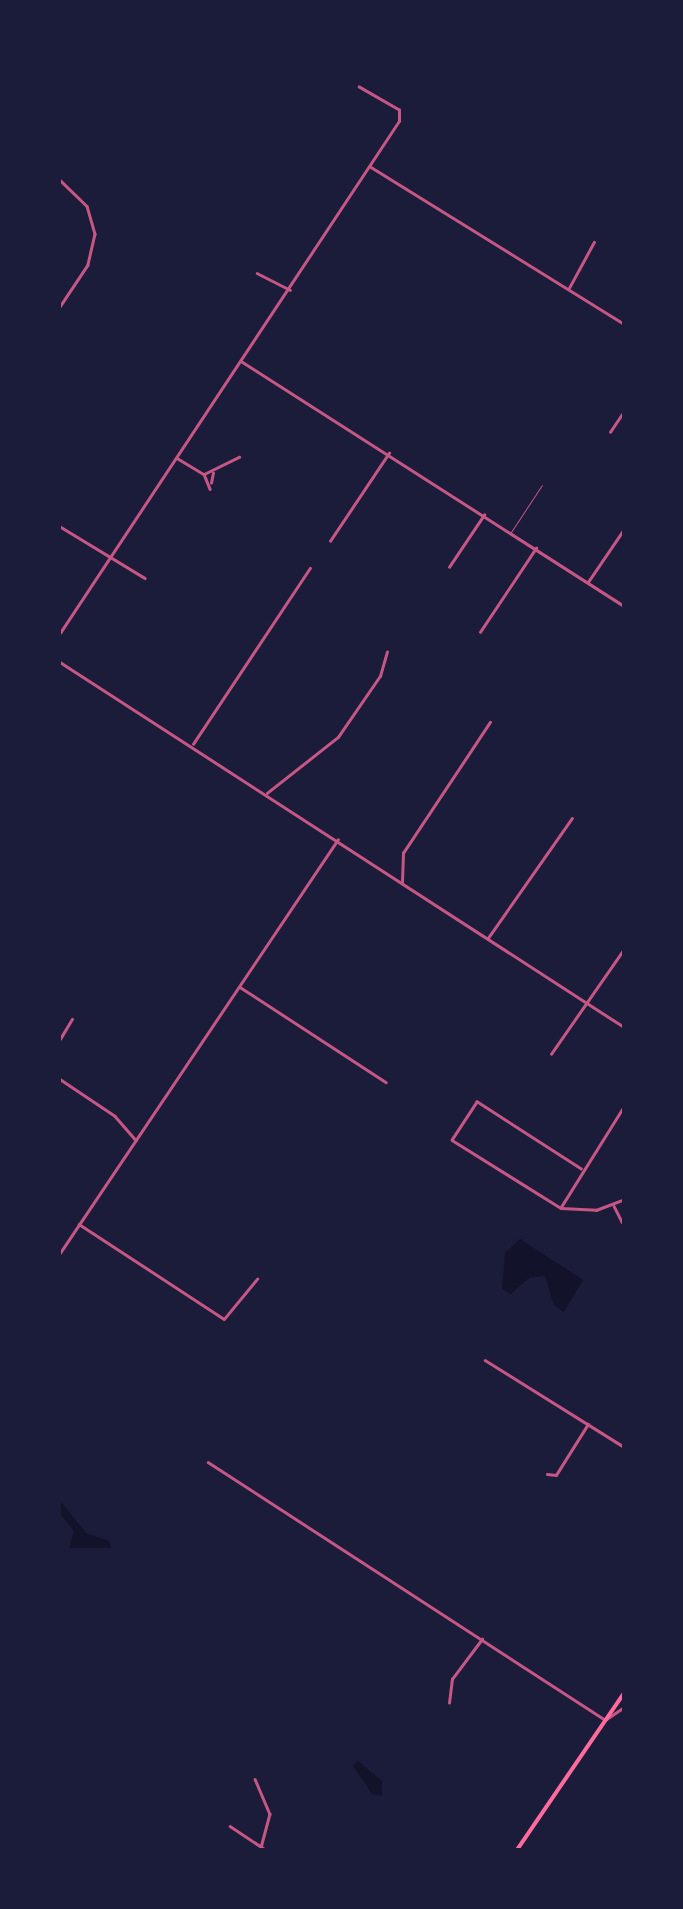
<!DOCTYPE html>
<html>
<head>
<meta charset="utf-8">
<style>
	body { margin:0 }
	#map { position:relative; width:683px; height:1909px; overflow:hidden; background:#1b1b3a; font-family:"Public Sans",sans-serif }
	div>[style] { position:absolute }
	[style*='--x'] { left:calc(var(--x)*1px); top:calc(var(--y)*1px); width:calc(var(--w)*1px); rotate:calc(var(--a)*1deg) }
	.water>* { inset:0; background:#12122b }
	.service>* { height:1px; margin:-0.5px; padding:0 0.5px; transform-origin:0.5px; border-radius:0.5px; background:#c65784 }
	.minor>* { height:2.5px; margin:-1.25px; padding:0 1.25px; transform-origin:1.25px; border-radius:1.25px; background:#c65784 }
	.tertiary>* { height:2.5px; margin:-1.25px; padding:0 1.25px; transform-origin:1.25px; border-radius:1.25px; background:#c65784 }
	.secondary>* { height:3.5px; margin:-1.75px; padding:0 1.75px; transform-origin:1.75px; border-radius:1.75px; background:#ff6b9d }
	span { translate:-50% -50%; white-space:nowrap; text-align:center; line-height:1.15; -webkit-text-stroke:6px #1b1b3a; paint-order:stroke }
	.frame { position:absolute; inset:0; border:61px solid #1b1b3a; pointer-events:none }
</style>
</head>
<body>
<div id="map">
	<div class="water">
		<div style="clip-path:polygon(520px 1239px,583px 1280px,564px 1312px,554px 1305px,545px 1276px,529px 1278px,511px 1294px,502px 1289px,505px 1253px)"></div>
		<div style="clip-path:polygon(61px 1502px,86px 1533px,109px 1541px,111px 1548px,69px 1548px,74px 1531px,60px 1514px)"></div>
		<div style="clip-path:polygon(358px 1761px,382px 1781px,382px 1796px,372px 1794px,353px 1766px)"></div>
	</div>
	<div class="service">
		<div style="--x:511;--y:532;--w:56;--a:-56.6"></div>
	</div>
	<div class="minor">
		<div style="--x:371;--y:167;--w:298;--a:31.8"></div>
		<div style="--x:60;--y:180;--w:37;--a:44"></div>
		<div style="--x:87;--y:206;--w:29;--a:74"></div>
		<div style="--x:95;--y:234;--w:32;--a:103"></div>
		<div style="--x:88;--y:265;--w:50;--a:123.7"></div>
		<div style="--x:257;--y:273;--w:37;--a:27"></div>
		<div style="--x:569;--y:288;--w:52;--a:-61.5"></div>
		<div style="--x:241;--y:361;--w:455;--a:32.6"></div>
		<div style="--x:610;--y:432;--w:25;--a:-56"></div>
		<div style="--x:177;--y:458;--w:31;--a:31"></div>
		<div style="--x:204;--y:474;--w:16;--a:68"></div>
		<div style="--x:204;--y:474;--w:39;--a:-26"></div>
		<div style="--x:211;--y:483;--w:10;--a:-79"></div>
		<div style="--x:61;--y:527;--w:98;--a:31.3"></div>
		<div style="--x:330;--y:541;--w:106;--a:-56.2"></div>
		<div style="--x:449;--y:567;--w:63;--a:-56.1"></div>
		<div style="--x:588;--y:582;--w:64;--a:-55.8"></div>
		<div style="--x:480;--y:632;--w:101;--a:-56.3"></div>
		<div style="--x:60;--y:633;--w:614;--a:-56.49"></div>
		<div style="--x:399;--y:121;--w:11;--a:-90"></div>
		<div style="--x:399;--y:110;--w:46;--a:-150.1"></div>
		<div style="--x:193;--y:744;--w:211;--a:-56.4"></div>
		<div style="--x:267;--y:793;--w:90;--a:-38.3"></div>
		<div style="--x:338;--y:737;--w:74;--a:-55.5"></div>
		<div style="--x:380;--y:676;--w:25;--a:-74"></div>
		<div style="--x:402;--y:882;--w:29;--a:-88"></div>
		<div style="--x:403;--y:853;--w:157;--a:-56.4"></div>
		<div style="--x:488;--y:938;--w:146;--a:-55"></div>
		<div style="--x:240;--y:987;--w:174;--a:33.1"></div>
		<div style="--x:60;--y:1039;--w:23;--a:-59"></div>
		<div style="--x:551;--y:1054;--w:128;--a:-55.2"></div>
		<div style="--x:60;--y:1079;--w:66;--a:33.9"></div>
		<div style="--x:115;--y:1116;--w:32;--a:49"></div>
		<div style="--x:581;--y:1169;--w:124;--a:-147.2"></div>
		<div style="--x:477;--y:1102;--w:45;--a:123.3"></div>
		<div style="--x:452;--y:1140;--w:128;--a:32"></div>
		<div style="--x:561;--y:1208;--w:35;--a:3"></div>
		<div style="--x:596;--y:1210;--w:30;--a:-21"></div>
		<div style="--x:614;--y:1206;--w:18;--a:63"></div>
		<div style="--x:561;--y:1207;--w:119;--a:-58"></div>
		<div style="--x:79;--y:1224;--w:173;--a:33.2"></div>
		<div style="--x:224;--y:1319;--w:52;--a:-50.5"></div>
		<div style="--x:60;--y:1253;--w:498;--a:-56.1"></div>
		<div style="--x:485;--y:1360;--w:164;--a:32"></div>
		<div style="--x:208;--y:1462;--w:473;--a:33"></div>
		<div style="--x:605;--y:1720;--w:23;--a:-34"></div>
		<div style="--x:547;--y:1474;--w:9;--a:6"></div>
		<div style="--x:556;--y:1475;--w:60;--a:-57.9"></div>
		<div style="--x:449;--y:1703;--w:24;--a:-83"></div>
		<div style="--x:452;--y:1679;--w:50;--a:-53.1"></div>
		<div style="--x:255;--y:1779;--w:38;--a:67"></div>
		<div style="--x:270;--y:1814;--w:34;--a:105"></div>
		<div style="--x:230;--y:1826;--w:43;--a:33.7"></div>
	</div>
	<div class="tertiary">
		<div style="--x:60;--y:662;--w:672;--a:32.91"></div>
	</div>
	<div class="secondary">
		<div style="--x:517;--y:1850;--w:190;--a:-55.7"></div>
	</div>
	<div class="frame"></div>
</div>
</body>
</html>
